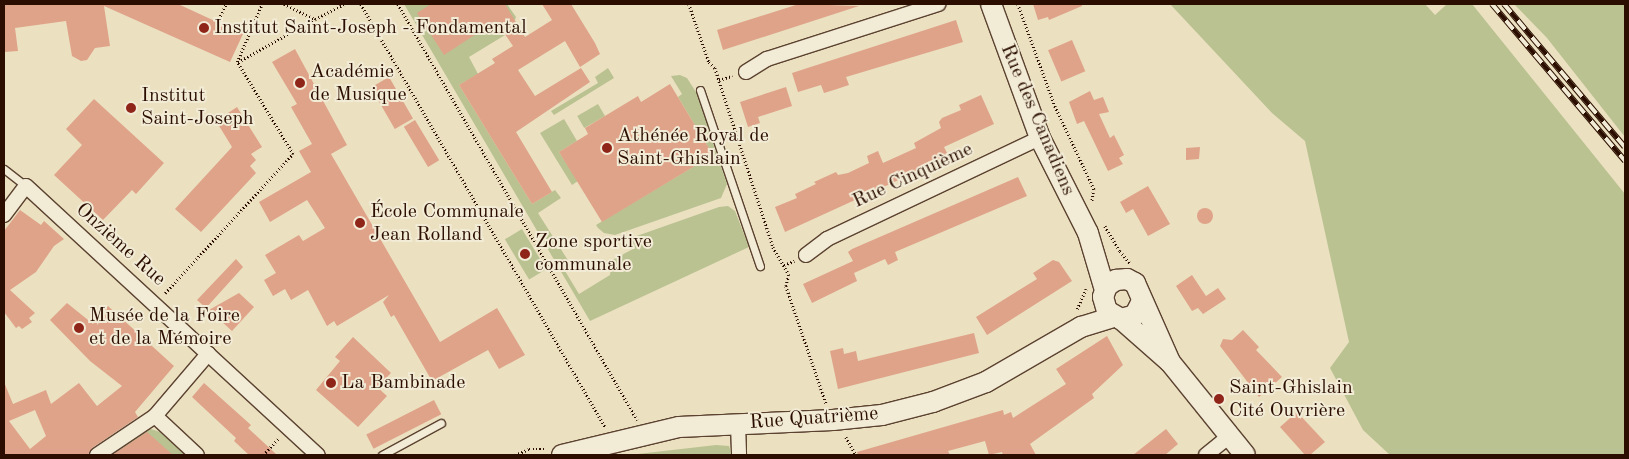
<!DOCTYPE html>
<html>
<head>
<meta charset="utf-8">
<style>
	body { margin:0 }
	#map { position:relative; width:1629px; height:459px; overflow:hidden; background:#ebe0c0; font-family:"Old Standard TT",serif }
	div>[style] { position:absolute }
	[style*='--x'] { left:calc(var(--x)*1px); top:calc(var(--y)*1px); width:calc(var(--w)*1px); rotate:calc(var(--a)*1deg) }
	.green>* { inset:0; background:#bac291; transform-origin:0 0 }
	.building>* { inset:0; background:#dfa389; transform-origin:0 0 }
	.round { border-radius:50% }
	.path>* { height:2.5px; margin-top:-1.25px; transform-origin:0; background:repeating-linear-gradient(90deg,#2b0e00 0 1px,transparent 0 3.5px) }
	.roads { filter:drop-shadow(1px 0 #5b4230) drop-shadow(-1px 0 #5b4230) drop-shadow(0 1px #5b4230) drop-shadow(0 -1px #5b4230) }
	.lane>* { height:7px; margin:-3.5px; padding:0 3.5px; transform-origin:3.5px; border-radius:3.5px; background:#f2ebd6 }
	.street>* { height:14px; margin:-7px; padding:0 7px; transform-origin:7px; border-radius:7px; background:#f2ebd6 }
	.secondary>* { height:20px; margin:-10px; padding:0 10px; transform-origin:10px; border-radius:10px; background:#f2ebd6 }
	.rail>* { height:5.5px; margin-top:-2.75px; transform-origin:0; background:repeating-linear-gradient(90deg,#f2ebd6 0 11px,#2b0e00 0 22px); box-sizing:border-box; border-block:1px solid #2b0e00 }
	.dots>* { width:14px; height:14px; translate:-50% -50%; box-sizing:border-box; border:2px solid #f2ebd6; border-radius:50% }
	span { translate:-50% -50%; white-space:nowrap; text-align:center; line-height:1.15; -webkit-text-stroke:4px #f2ebd6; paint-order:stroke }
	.poi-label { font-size:20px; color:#2b0e00 }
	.left { translate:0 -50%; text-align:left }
	.street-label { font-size:20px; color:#2b0e00 }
	.frame { position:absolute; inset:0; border:5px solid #2b0e00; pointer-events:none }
</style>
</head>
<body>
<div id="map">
	<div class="green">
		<div style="clip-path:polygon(404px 4px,507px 4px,516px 17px,510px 32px,469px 57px,478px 74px,459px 85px,532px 204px,555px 190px,561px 198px,538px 213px,569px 262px,562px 266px,579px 294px,610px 275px,612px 260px,635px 248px,631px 238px,719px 207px,728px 206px,735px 211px,749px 247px,590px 321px)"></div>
		<div style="clip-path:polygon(1170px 4px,1425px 4px,1435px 15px,1447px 4px,1472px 4px,1625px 194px,1625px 455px,1390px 455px,1363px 430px,1330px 368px,1349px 342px,1305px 141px,1272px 113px)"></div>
		<div style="clip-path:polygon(1514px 4px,1625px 4px,1625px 137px,1547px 38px)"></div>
		<div style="clip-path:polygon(608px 68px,614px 78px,554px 115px,551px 111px,598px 83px,595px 77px)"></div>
		<div style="clip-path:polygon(680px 75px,687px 78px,696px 92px,710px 132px,702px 137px,678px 97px,682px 94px,671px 76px)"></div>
		<div style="left:598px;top:104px;width:14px;height:24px;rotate:60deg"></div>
		<div style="clip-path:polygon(564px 119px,577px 141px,559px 152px,578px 181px,572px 185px,540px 133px)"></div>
		<div style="clip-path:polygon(712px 140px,727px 184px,721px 198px,615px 235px,604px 233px,598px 228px,596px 225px,713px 155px,705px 142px)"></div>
		<div style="left:522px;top:229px;width:47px;height:20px;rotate:59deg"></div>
		<div style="clip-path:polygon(148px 428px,160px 432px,186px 455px,114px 453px)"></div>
		<div style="clip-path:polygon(716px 445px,729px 446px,732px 455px,629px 455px)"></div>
	</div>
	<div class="building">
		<div style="clip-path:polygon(4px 4px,178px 4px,243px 34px,230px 62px,104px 6px,110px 46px,95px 48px,87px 60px,81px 61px,72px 56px,66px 21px,15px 28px,18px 51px,4px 52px)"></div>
		<div style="clip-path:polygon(431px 4px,505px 4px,525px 37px,552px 20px,542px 4px,571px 4px,595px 43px,600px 54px,580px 67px,565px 41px,518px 70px,535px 96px,581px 68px,590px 82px,516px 132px,552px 192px,532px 204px,459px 85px,495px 63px,492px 59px,513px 46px,496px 21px,444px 55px,417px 13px)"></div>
		<div style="clip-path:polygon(799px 4px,859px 6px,723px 50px,717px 30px)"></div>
		<div style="clip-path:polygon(1033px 4px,1082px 4px,1082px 6px,1049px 20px,1048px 17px,1038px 20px)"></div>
		<div style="clip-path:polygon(956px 20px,963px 42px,846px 77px,849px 85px,837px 89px,824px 93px,821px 85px,798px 92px,792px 73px)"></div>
		<div style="left:1072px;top:40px;width:34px;height:26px;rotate:67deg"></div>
		<div style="clip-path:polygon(295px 49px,347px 145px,331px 154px,440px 342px,497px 308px,525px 355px,499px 369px,488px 350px,432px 381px,394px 315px,391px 317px,383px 302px,389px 295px,337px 326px,334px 321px,327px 326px,308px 290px,291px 300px,285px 289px,273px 296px,264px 280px,276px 273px,265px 255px,299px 235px,303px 241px,325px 228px,307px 200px,270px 222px,259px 202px,311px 172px,299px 151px,312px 144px,291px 107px,297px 104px,272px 62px)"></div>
		<div style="left:389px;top:77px;width:48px;height:21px;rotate:60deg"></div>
		<div style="clip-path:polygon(670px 84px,713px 155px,602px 222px,559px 152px,588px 134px,585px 128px,638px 96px,641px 102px)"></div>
		<div style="clip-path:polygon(786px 87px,792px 106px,758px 117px,760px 123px,748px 127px,740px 102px)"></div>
		<div style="clip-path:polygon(1090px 91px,1094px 100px,1103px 97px,1109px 112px,1099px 114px,1110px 138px,1114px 135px,1124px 155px,1119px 158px,1123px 164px,1108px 171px,1084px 121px,1077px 124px,1069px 102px)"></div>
		<div style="clip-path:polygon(981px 95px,994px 124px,944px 147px,949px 157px,785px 232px,775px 207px,797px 198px,795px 194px,816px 184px,814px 182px,836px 172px,838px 175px,848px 173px,869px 163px,867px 156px,878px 151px,883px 163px,916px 148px,914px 143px,941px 128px,939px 122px,942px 118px,961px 110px,959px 105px)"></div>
		<div style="clip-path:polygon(94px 99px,164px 163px,136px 194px,132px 190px,103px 220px,54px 175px,82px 145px,66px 129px)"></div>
		<div style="clip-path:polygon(237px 107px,262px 147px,251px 154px,256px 160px,250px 166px,256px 173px,201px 232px,175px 209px,232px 147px,216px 121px)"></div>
		<div style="left:415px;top:120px;width:47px;height:13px;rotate:59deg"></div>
		<div style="clip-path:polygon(1200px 147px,1199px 159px,1186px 160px,1186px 148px)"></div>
		<div style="clip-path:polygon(1018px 177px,1027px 196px,895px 252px,898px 260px,888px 265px,885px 259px,854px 273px,857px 281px,812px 303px,803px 284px,853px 261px,848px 252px,852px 249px)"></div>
		<div style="clip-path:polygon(1148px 186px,1170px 224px,1148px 236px,1133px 209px,1126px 213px,1120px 202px)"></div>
		<div class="round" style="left:1197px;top:208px;width:16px;height:16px"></div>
		<div style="clip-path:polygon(20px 210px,41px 225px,44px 221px,64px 239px,54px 246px,36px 272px,10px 290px,35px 313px,29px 318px,32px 322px,22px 329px,19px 326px,16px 328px,4px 312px,4px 231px)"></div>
		<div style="clip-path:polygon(236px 259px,243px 267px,206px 308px,197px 300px)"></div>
		<div style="clip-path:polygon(1053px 260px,1059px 262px,1072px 281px,987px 335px,976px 317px,1037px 279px,1033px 273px)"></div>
		<div style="clip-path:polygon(1192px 275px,1206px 296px,1218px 288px,1226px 299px,1203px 314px,1198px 308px,1192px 311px,1176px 286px)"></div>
		<div style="clip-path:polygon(239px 293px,254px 307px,232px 331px,209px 310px)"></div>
		<div style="clip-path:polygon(evenodd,67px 303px,93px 324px,108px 306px,174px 366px,135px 412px,138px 417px,92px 448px,88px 455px,4px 455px,4px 382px,13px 404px,46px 390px,51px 404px,79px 383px,97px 406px,122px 386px,90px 361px,50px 320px,67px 303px,35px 410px,46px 436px,30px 449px,9px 421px,35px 410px)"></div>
		<div style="clip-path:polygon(1243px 330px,1259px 347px,1256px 350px,1282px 377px,1259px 397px,1220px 346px,1223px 339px,1232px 340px)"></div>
		<div style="clip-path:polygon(974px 333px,979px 353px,838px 389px,830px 351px,843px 348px,844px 354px,856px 351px,858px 361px)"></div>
		<div style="clip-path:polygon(1107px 336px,1123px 365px,1092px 394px,1094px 398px,1030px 444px,1036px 455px,1003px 455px,1002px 452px,989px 455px,985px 441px,948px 451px,950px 455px,858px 455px,857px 452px,1003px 410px,1004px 415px,1011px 412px,1013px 418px,1066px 384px,1056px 369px)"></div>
		<div style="clip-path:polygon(353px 337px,391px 373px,377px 387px,387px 396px,358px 427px,316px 390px,340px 361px,335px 357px)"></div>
		<div style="clip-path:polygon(204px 383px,251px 425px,248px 428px,277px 455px,249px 455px,234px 441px,236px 438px,192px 397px)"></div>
		<div style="left:434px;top:400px;width:16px;height:76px;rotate:63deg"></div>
		<div style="clip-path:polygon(1297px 412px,1325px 442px,1310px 455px,1305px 455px,1280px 427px)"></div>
		<div style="clip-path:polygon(1166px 429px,1178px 444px,1165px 455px,1133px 455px)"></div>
		<div style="clip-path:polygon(147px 432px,173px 455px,112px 455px)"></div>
	</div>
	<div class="path">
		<div style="--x:284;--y:4;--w:34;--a:26"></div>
		<div style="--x:315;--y:19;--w:33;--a:-27"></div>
		<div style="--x:361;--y:4;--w:488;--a:60"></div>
		<div style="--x:398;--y:4;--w:480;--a:60.1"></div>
		<div style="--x:689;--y:4;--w:61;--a:71"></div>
		<div style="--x:709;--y:62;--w:8;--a:45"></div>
		<div style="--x:715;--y:68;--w:188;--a:72"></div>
		<div style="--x:773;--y:247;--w:32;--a:60"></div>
		<div style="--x:789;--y:275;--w:11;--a:105"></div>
		<div style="--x:786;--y:286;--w:124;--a:71.1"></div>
		<div style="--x:1018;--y:4;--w:109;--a:70.1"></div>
		<div style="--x:1055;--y:106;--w:92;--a:64.8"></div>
		<div style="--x:1094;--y:189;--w:13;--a:99"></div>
		<div style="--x:217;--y:22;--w:20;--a:-63"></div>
		<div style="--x:238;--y:62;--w:88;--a:-29.2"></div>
		<div style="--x:719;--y:80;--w:14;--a:-17"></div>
		<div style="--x:1105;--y:226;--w:29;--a:59"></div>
		<div style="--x:1120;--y:251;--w:16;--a:50"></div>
		<div style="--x:784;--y:265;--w:11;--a:-22"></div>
		<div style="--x:165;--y:293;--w:189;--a:-47.4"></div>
		<div style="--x:293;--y:154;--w:108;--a:-121.3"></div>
		<div style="--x:237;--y:62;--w:63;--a:-66.7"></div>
		<div style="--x:1077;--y:309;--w:22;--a:-66"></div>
		<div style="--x:846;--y:437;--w:21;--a:61"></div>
		<div style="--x:263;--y:455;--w:23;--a:-47"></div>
		<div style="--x:515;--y:455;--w:15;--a:-23"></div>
		<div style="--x:529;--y:449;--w:17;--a:0"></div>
	</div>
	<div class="roads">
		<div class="lane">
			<div style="--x:700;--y:90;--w:186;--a:71.2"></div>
			<div style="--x:4;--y:169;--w:28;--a:38"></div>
			<div style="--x:382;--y:455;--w:67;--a:-28.5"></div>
		</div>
		<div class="street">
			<div style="--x:746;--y:72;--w:25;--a:-32"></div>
			<div style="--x:767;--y:59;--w:180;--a:-17.8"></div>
			<div style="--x:4;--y:215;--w:36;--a:-53"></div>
			<div style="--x:26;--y:186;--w:397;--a:42.7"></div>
			<div style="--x:806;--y:255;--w:26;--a:-37"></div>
			<div style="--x:827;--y:239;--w:236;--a:-25.4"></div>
			<div style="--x:155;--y:416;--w:57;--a:42.9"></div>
			<div style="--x:738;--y:424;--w:31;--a:88"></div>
			<div style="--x:97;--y:455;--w:70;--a:-33.9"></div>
			<div style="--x:155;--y:416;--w:82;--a:-49.5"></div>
			<div style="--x:1206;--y:455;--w:28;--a:-39"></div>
		</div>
		<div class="secondary">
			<div style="--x:991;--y:4;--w:143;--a:69.9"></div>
			<div style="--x:1040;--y:138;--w:106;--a:63.2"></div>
			<div style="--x:1088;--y:233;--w:59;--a:73.4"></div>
			<div style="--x:1142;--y:301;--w:16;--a:117"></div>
			<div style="--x:1135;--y:315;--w:15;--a:164"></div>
			<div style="--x:1121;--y:319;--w:16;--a:-150"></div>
			<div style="--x:1107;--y:311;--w:15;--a:-106"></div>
			<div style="--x:1103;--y:297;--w:12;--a:-70"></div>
			<div style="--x:1107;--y:286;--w:11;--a:-34"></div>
			<div style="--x:1116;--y:280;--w:11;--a:-5"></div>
			<div style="--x:1127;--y:279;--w:9;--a:27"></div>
			<div style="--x:1135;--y:283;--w:86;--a:66.1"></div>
			<div style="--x:1121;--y:319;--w:65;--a:41.3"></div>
			<div style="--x:1170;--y:362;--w:119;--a:51.1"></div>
			<div style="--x:562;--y:455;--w:120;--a:-13.5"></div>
			<div style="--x:679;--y:427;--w:154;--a:-2.6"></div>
			<div style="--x:833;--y:420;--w:49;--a:-5.8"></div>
			<div style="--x:882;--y:415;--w:53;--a:-14.3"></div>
			<div style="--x:933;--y:402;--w:57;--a:-20.7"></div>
			<div style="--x:986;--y:382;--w:110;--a:-30.1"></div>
			<div style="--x:1081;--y:327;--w:34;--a:-17"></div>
		</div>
	</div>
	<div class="rail">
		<div style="--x:1492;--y:4;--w:206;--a:49.7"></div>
		<div style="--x:1504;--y:4;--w:187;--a:49.8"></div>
	</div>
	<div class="dots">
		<div style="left:204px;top:28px;background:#8f2418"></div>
		<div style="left:300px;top:83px;background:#8f2418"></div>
		<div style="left:131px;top:108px;background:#8f2418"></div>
		<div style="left:607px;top:148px;background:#8f2418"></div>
		<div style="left:360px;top:223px;background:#8f2418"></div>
		<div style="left:525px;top:254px;background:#8f2418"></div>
		<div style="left:79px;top:328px;background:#8f2418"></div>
		<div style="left:331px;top:383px;background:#8f2418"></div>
		<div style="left:1219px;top:399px;background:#8f2418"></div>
	</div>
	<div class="poi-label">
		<span class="left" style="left:214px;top:28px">Institut Saint-Joseph - Fondamental</span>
		<span class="left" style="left:310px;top:84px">Académie<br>de Musique</span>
		<span class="left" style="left:141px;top:108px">Institut<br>Saint-Joseph</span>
		<span class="left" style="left:617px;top:148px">Athénée Royal de<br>Saint-Ghislain</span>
		<span class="left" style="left:370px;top:224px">École Communale<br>Jean Rolland</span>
		<span class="left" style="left:535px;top:254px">Zone sportive<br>communale</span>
		<span class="left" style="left:89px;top:328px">Musée de la Foire<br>et de la Mémoire</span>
		<span class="left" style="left:341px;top:383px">La Bambinade</span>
		<span class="left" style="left:1229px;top:400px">Saint-Ghislain<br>Cité Ouvrière</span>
	</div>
	<div class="street-label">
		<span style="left:1037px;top:120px;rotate:67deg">Rue des Canadiens</span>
		<span style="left:913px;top:176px;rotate:-25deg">Rue Cinquième</span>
		<span style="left:120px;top:245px;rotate:42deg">Onzième Rue</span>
		<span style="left:814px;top:419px;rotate:-4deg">Rue Quatrième</span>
	</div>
	<div class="frame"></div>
</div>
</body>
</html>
